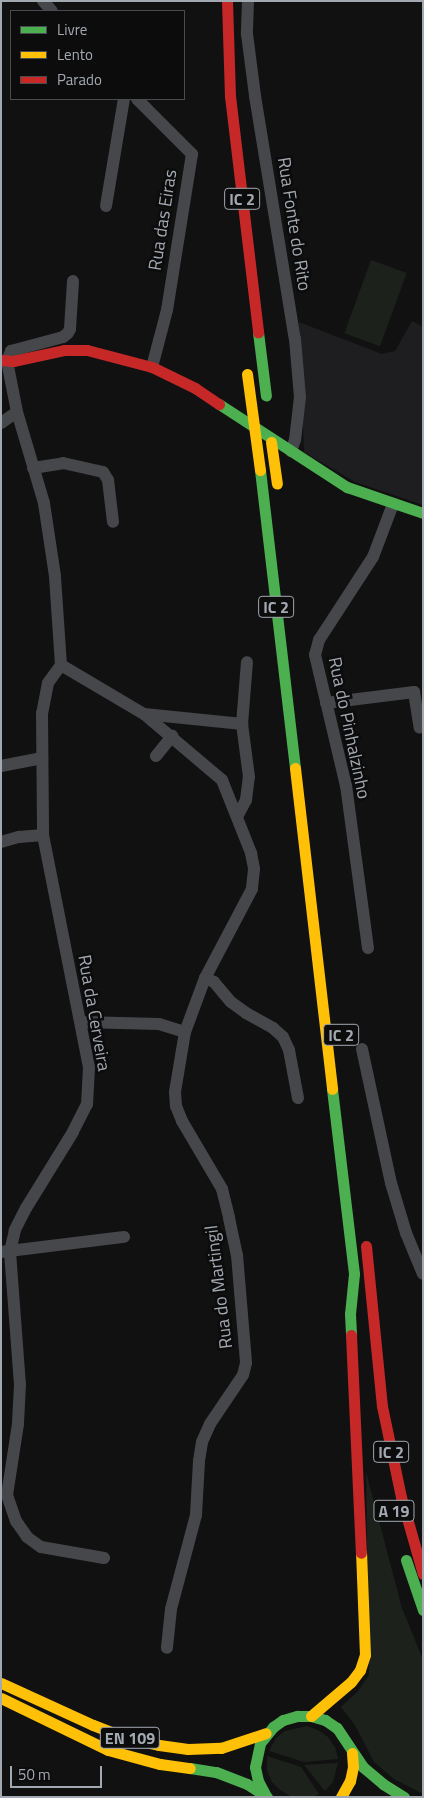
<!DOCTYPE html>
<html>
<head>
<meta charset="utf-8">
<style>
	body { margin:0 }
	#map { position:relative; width:424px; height:1798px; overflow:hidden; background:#111112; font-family:"Titillium Web",sans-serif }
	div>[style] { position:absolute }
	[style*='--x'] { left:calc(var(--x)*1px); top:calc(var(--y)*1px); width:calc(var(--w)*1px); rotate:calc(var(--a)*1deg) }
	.built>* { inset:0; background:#1e1e20 }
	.green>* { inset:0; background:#1c211c; transform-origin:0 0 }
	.street>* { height:12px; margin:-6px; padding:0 6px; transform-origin:6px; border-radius:6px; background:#46474a }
	.fast>* { height:11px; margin:-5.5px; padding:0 5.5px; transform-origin:5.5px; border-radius:5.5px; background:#4caf50 }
	.slow>* { height:11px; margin:-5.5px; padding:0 5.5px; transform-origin:5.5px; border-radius:5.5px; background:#ffc107 }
	.jam>* { height:11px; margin:-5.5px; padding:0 5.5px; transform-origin:5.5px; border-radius:5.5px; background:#c62828 }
	.slow-bridge>* { height:11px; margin:-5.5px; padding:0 5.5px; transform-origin:5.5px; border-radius:5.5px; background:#ffc107 }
	span { translate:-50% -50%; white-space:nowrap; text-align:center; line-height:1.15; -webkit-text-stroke:5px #0c0c0d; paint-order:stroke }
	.shield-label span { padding:1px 4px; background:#0c0c0d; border:1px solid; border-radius:4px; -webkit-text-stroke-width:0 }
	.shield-label { font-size:16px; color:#a3a9b1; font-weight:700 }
	.street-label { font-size:18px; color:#a3a9b1 }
	.frame { position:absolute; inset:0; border:2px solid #a3a9b1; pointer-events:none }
	.legend { position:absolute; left:10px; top:10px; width:175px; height:90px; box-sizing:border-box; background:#0c0c0d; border:1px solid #484b4f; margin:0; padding:6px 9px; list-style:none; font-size:15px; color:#a3a9b1 }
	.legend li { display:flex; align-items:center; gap:10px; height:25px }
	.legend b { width:25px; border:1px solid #484b4f }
	.scale { position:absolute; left:10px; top:1766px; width:92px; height:22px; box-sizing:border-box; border:2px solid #a3a9b1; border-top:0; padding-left:6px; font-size:15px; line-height:18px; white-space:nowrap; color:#a3a9b1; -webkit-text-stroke:4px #0c0c0d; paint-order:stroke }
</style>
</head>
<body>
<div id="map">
	<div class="built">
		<div style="clip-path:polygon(412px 321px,423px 327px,423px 505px,355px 482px,304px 452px,299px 322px,382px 354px,395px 351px)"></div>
	</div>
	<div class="green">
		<div style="left:371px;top:260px;width:38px;height:78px;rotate:20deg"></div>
		<div style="clip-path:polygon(366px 1472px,402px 1608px,423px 1660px,423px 1794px,394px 1779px,374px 1762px,355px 1725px,341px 1707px,358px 1691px,369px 1675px)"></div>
		<div style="clip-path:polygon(307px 1726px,318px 1730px,328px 1737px,335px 1747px,338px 1759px,304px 1762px,269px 1751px,276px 1738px,285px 1731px)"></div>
		<div style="clip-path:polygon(267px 1756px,301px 1767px,319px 1794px,313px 1797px,292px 1797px,280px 1790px,272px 1782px,267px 1771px)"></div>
		<div style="clip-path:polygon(338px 1763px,333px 1782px,325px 1791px,304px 1765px)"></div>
	</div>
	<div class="street">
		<div style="--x:43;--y:1;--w:13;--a:48"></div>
		<div style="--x:248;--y:1;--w:33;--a:92"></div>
		<div style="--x:247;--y:34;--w:63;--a:82.6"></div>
		<div style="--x:255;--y:96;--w:246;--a:80.7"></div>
		<div style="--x:295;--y:339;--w:58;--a:85.1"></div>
		<div style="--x:300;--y:397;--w:43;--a:96.6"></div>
		<div style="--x:295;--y:440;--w:12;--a:110"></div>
		<div style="--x:137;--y:99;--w:78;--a:45"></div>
		<div style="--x:192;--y:154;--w:158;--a:99.1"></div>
		<div style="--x:167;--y:310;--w:59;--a:104.7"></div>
		<div style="--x:106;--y:206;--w:109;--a:-80.5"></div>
		<div style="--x:1;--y:423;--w:19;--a:-35"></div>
		<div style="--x:33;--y:468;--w:30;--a:-9"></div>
		<div style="--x:63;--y:463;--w:41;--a:12.7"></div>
		<div style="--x:103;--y:472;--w:9;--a:58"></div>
		<div style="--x:108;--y:480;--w:42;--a:83.2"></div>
		<div style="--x:61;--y:665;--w:96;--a:30.6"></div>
		<div style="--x:144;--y:714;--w:102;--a:40.2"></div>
		<div style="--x:222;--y:780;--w:79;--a:68.3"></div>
		<div style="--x:251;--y:853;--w:16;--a:79"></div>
		<div style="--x:254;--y:869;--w:20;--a:96"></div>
		<div style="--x:252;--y:889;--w:101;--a:117.8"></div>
		<div style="--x:205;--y:978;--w:58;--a:110.3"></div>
		<div style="--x:185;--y:1032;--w:61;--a:99.5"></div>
		<div style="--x:175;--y:1092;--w:14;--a:86"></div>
		<div style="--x:176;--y:1106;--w:16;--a:68"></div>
		<div style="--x:182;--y:1121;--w:79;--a:59.5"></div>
		<div style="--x:222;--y:1189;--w:30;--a:76"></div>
		<div style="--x:229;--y:1218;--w:38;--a:78"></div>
		<div style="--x:237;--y:1255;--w:108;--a:85.2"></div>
		<div style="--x:246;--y:1363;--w:12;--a:104"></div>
		<div style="--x:243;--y:1375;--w:59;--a:124"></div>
		<div style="--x:210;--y:1424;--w:20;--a:114"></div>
		<div style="--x:202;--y:1442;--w:19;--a:99"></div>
		<div style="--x:199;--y:1461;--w:54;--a:93.2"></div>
		<div style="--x:196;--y:1515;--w:97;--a:104.9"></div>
		<div style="--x:171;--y:1609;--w:39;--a:96"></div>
		<div style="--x:61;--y:665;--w:22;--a:126"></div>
		<div style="--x:48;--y:683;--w:31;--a:101"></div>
		<div style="--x:42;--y:713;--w:122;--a:89.5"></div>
		<div style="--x:43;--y:835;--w:237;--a:78.8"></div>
		<div style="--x:89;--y:1067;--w:37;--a:93"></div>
		<div style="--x:87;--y:1104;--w:31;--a:117"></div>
		<div style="--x:73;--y:1132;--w:89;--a:121.7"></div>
		<div style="--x:26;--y:1208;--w:25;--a:117"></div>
		<div style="--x:15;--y:1230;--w:23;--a:103"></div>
		<div style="--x:10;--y:1252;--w:132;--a:85.7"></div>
		<div style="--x:20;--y:1384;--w:40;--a:92.9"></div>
		<div style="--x:18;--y:1424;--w:72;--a:98.8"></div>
		<div style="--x:7;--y:1495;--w:28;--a:71"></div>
		<div style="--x:16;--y:1521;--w:19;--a:55"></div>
		<div style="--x:27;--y:1537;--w:17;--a:36"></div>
		<div style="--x:41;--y:1547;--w:64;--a:9.9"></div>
		<div style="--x:61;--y:665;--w:89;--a:-93.9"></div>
		<div style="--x:55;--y:576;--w:74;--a:-98.6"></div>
		<div style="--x:44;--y:503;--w:95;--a:-106.5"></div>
		<div style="--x:17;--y:412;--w:52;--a:-101.1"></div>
		<div style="--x:7;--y:361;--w:11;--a:-68"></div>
		<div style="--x:11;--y:351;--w:54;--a:-15.1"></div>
		<div style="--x:63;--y:337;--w:6;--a:-39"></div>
		<div style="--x:68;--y:333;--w:4;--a:-63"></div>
		<div style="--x:70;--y:329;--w:48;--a:-86.4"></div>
		<div style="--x:326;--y:703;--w:89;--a:-7.1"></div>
		<div style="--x:414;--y:692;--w:36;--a:81"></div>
		<div style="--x:144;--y:714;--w:99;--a:5.8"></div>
		<div style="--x:156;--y:756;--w:26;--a:-51"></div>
		<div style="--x:1;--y:766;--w:42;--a:-11"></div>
		<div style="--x:238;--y:815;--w:17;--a:-62"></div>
		<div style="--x:246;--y:800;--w:23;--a:-83"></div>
		<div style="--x:249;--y:777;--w:53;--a:-97.5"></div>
		<div style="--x:242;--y:724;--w:62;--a:-85.4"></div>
		<div style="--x:1;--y:842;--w:19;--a:-16"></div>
		<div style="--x:19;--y:837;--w:24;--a:-5"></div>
		<div style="--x:368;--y:948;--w:163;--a:-97.7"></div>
		<div style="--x:346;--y:786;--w:135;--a:-103.3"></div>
		<div style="--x:315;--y:655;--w:16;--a:-75"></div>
		<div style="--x:319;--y:640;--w:99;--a:-57"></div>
		<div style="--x:373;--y:557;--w:57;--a:-69.3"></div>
		<div style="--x:205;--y:978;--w:10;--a:24"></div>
		<div style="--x:214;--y:982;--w:26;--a:50"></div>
		<div style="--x:231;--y:1002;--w:19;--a:36"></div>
		<div style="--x:246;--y:1013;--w:31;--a:29"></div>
		<div style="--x:273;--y:1028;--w:13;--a:42"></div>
		<div style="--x:283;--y:1037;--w:14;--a:65"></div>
		<div style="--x:289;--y:1050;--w:49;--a:79.4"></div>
		<div style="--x:81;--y:1022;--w:78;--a:1.5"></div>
		<div style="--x:159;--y:1024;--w:27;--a:17"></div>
		<div style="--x:362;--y:1049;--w:137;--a:77.8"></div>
		<div style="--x:391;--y:1183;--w:52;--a:73.3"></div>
		<div style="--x:406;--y:1233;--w:44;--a:67.5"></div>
		<div style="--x:1;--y:1252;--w:124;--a:-7"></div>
	</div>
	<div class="fast">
		<div style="--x:258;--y:332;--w:64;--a:82.9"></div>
		<div style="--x:219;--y:404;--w:153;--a:33"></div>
		<div style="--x:347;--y:487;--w:80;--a:18.9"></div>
		<div style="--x:260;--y:470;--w:300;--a:83.3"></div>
		<div style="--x:332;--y:1089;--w:186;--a:83.2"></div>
		<div style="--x:354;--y:1274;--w:40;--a:95.7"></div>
		<div style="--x:350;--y:1314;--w:21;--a:87"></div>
		<div style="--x:406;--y:1560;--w:53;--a:71.2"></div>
		<div style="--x:190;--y:1768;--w:26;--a:9"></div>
		<div style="--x:216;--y:1772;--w:33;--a:21"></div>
		<div style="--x:247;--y:1784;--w:24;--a:33"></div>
		<div style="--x:265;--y:1794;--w:15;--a:-118"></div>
		<div style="--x:258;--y:1781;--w:14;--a:-102"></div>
		<div style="--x:255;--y:1767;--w:25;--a:-78"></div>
		<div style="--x:260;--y:1743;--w:21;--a:-51"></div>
		<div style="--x:273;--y:1727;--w:12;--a:-35"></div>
		<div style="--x:283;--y:1720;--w:15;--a:-16"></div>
		<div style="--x:297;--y:1716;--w:14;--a:0"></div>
		<div style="--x:311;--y:1716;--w:15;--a:16"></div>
		<div style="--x:325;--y:1720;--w:14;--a:34"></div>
		<div style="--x:337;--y:1728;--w:47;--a:56.3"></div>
		<div style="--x:363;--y:1767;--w:26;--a:40"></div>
		<div style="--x:383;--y:1784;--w:25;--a:32"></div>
	</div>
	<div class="slow">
		<div style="--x:295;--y:768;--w:323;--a:83.4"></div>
		<div style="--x:1;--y:1683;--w:101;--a:24.5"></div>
		<div style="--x:93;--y:1725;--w:33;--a:21"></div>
		<div style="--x:124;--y:1737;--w:36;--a:13"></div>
		<div style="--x:159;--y:1745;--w:29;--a:8"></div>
		<div style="--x:188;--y:1749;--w:33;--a:-2"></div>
		<div style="--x:221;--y:1748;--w:47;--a:-18.4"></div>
		<div style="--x:1;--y:1698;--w:119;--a:25.9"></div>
		<div style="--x:108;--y:1750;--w:54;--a:15.1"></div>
		<div style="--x:160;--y:1764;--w:30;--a:8"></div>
		<div style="--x:311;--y:1716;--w:52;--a:-40.4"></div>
		<div style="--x:351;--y:1682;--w:15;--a:-53"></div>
		<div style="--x:360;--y:1670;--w:16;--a:-72"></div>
		<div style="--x:365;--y:1655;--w:102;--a:-92.2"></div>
		<div style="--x:341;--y:1797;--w:18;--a:-61"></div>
		<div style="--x:350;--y:1781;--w:14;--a:-78"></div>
		<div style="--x:353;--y:1767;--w:14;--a:-94"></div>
	</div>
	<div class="jam">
		<div style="--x:227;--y:1;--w:95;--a:88.2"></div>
		<div style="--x:230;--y:96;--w:238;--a:83.2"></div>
		<div style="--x:1;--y:360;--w:12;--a:5"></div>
		<div style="--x:13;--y:361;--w:52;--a:-12.2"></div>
		<div style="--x:64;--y:350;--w:23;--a:0"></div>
		<div style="--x:87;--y:350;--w:67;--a:14.7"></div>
		<div style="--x:152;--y:367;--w:48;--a:26"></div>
		<div style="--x:195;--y:388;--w:29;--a:34"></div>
		<div style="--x:366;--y:1246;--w:161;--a:84.3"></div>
		<div style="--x:382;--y:1406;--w:93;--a:78.2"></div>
		<div style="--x:401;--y:1497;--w:80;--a:74.1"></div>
		<div style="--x:351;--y:1335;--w:218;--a:87.4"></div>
	</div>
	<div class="slow-bridge">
		<div style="--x:247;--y:374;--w:97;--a:82.3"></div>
		<div style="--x:271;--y:442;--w:42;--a:81.9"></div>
	</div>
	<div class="shield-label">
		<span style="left:242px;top:199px">IC 2</span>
		<span style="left:276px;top:607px">IC 2</span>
		<span style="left:341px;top:1035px">IC 2</span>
		<span style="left:391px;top:1452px">IC 2</span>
		<span style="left:394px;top:1511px">A 19</span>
		<span style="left:130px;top:1738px">EN 109</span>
	</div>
	<div class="street-label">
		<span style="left:163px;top:220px;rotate:-81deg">Rua das Eiras</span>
		<span style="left:294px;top:224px;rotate:81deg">Rua Fonte do Rito</span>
		<span style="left:349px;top:728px;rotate:78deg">Rua do Pinhalzinho</span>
		<span style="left:94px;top:1013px;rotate:80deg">Rua da Cerveira</span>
		<span style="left:219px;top:1287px;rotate:-97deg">Rua do Martingil</span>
	</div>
	<div class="frame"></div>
	<ul class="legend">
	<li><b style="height:6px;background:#4caf50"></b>Livre</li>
	<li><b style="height:6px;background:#ffc107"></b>Lento</li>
	<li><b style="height:6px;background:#c62828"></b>Parado</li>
	</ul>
	<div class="scale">50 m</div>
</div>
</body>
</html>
